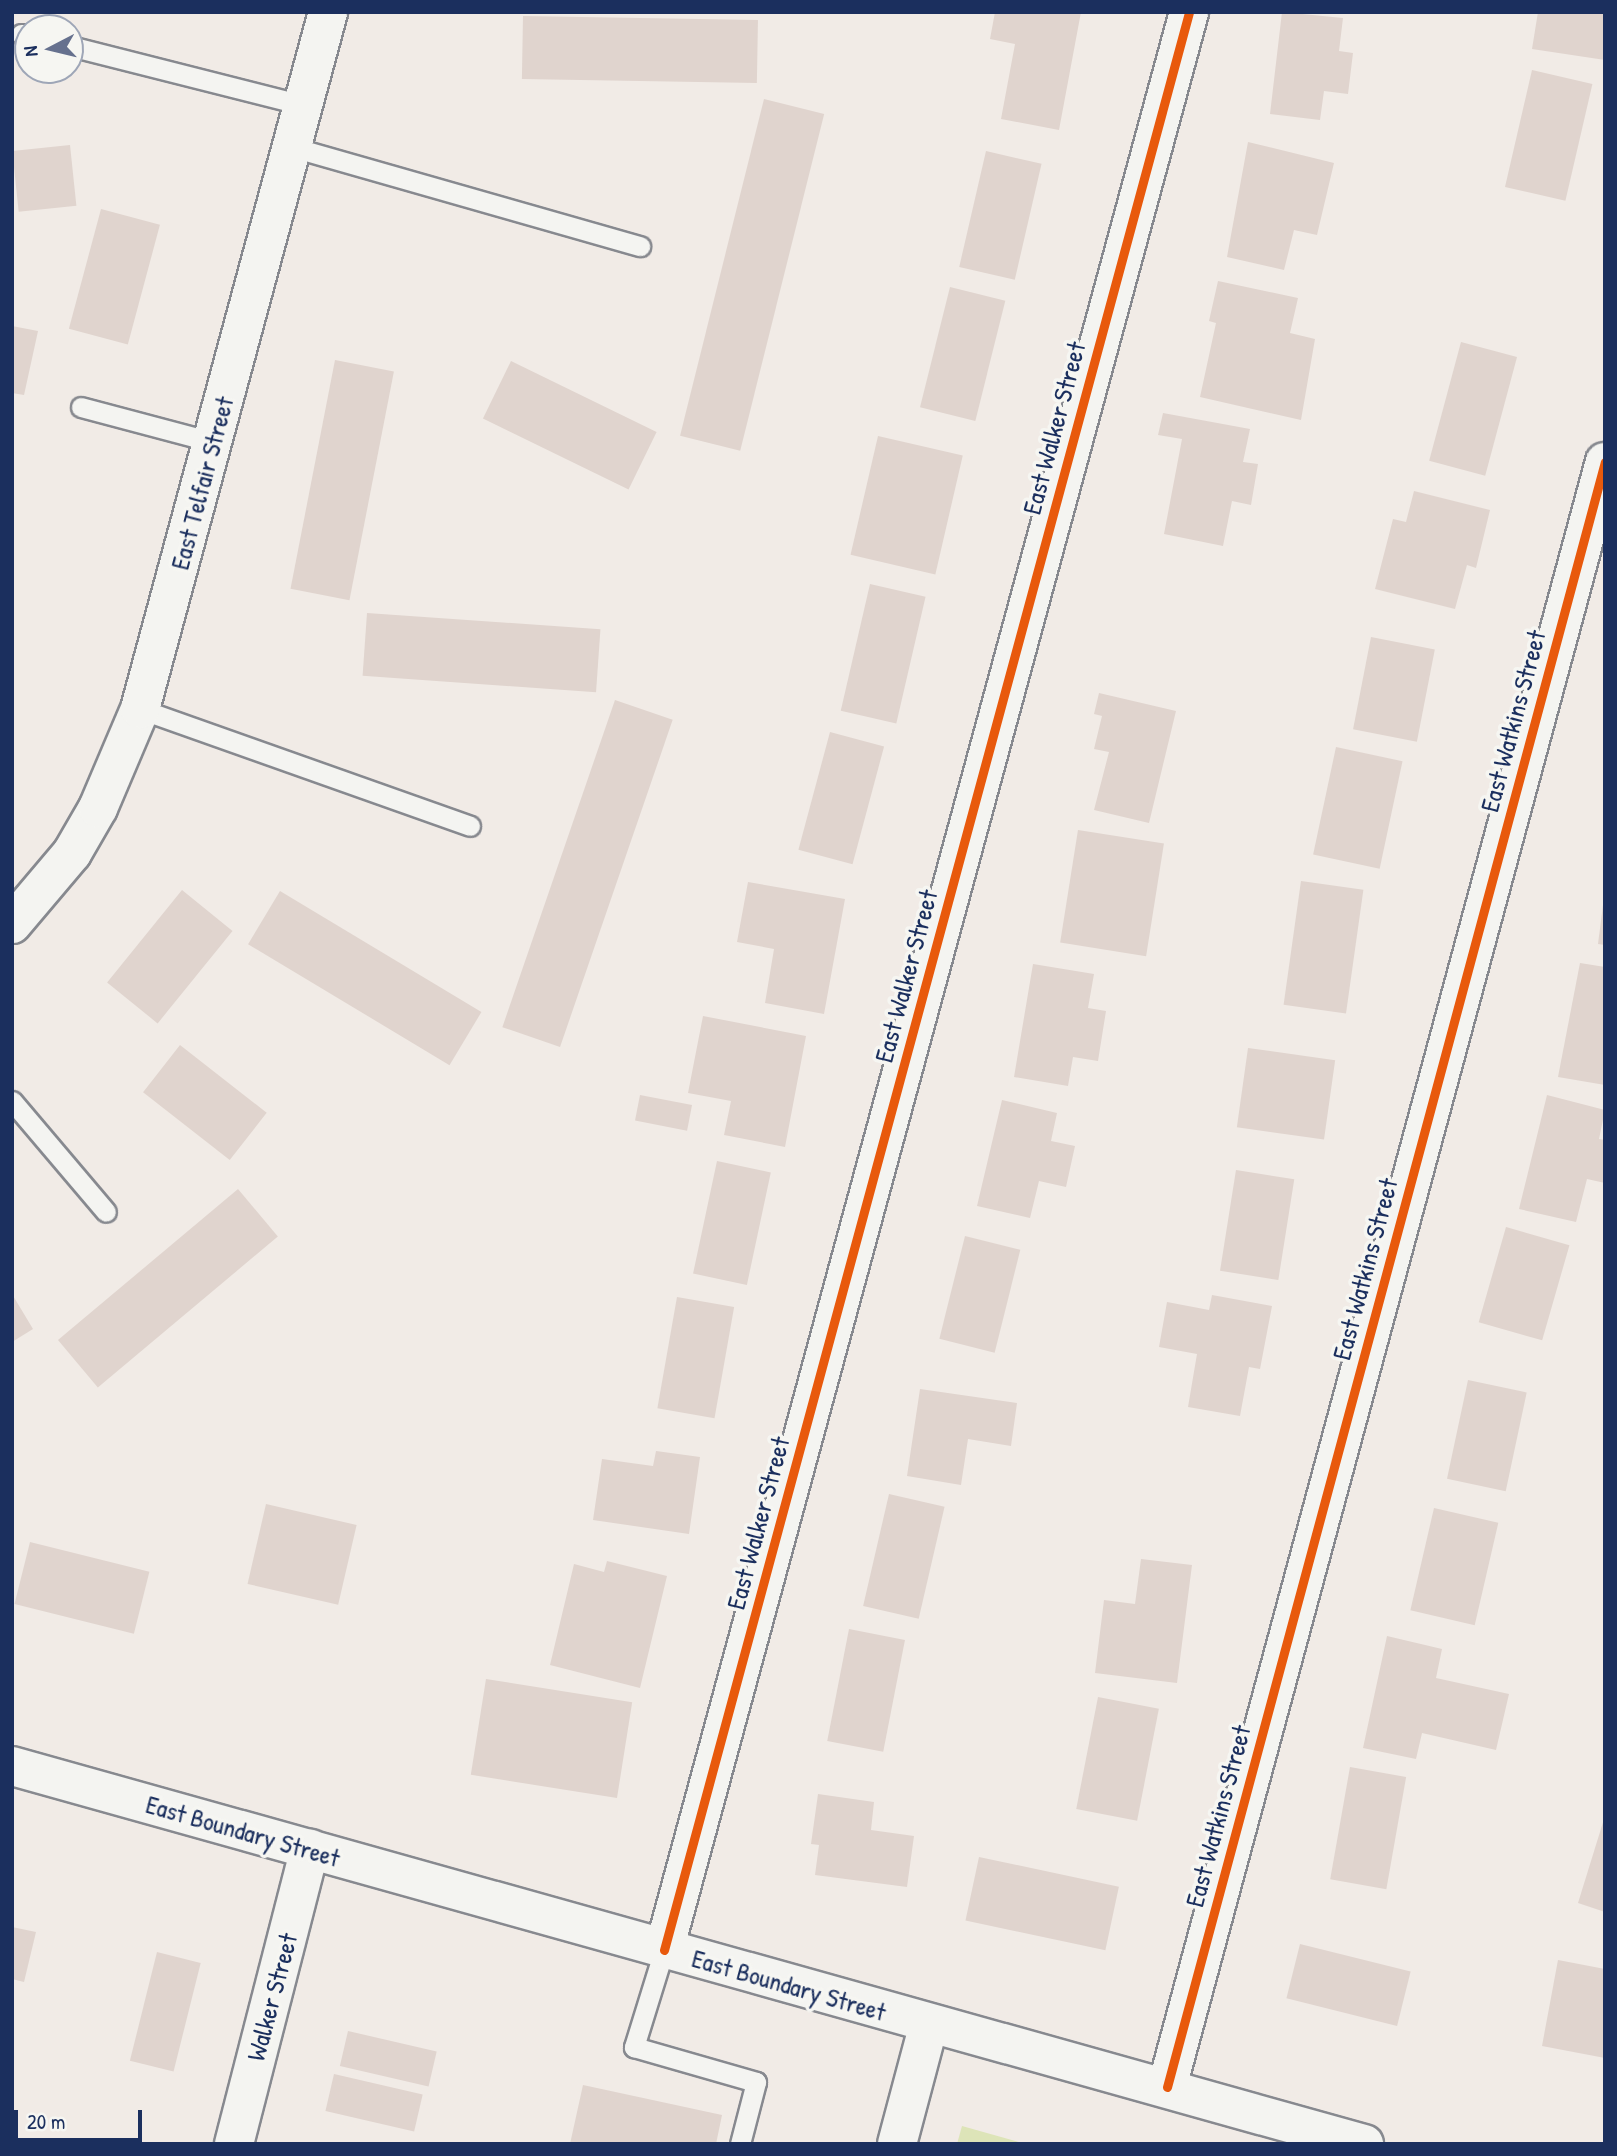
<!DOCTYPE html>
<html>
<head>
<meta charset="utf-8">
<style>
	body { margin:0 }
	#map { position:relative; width:1617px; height:2156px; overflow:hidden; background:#f1ebe6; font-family:"Patrick Hand",sans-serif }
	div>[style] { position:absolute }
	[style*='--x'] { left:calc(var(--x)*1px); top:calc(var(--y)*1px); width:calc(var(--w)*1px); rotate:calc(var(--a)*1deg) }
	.green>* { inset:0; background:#dde4b8 }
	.building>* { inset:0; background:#e0d4ce; transform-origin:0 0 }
	.roads { filter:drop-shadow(2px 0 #87898f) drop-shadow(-2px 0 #87898f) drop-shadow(0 2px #87898f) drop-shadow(0 -2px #87898f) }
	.lane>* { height:19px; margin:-9.5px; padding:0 9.5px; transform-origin:9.5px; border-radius:9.5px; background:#f4f4f1 }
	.street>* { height:38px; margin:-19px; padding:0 19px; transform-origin:19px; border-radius:19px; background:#f4f4f1 }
	.secondary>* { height:38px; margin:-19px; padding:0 19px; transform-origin:19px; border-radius:19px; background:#f4f4f1 }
	.cycleway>* { height:9px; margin:-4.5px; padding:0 4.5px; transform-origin:4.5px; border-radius:4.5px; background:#e8590c }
	span { translate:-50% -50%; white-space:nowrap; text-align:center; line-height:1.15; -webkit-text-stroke:7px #f6f6f2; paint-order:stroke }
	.street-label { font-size:26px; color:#1b2f5e }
	.frame { position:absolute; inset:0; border:14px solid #1b2f5e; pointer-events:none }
	.north { position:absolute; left:14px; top:14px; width:70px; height:70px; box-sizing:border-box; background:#f6f6f2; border:2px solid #9ea6b7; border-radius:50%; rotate:263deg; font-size:19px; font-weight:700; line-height:28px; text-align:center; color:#1b2f5e }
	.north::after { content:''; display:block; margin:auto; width:24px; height:32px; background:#66718e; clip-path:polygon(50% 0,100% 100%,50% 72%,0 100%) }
	.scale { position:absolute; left:14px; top:2110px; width:128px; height:32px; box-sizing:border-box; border:4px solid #1b2f5e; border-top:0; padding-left:9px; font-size:21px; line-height:24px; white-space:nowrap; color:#1b2f5e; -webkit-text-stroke:5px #f6f6f2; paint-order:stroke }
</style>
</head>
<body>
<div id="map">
	<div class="green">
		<div style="clip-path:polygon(962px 2126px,1026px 2144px,957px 2144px)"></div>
	</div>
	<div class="building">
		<div style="clip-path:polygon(995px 12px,1081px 12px,1059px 130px,1001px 119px,1015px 44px,990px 39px)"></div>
		<div style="clip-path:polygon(1282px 12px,1343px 18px,1339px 51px,1353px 53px,1348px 94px,1324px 91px,1320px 120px,1270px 114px)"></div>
		<div style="clip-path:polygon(1538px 12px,1605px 12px,1605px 60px,1532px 49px)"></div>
		<div style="left:523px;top:16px;width:235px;height:63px;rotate:1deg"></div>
		<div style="left:1532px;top:70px;width:62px;height:120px;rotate:13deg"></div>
		<div style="left:764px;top:99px;width:62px;height:347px;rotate:14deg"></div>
		<div style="clip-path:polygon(1248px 142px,1334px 163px,1317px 235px,1294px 230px,1284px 270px,1227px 257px)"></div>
		<div style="left:70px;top:145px;width:61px;height:58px;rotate:84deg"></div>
		<div style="left:986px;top:151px;width:57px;height:119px;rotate:13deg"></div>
		<div style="left:101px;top:209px;width:61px;height:124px;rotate:15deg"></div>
		<div style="clip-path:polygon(1218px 281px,1298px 298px,1290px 333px,1315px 339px,1301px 420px,1200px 397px,1216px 323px,1209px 321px)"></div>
		<div style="left:950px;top:287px;width:57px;height:124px;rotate:14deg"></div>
		<div style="clip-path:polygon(12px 326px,38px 331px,24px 395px,12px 393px)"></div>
		<div style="left:1461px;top:342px;width:58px;height:123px;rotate:15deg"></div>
		<div style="left:335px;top:360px;width:60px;height:233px;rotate:11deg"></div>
		<div style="left:511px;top:361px;width:162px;height:64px;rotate:26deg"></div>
		<div style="clip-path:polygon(1163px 413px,1250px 429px,1243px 462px,1258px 464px,1251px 505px,1232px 501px,1223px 546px,1164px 534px,1182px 439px,1158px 435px)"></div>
		<div style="left:878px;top:436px;width:87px;height:122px;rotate:13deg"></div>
		<div style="clip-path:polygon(1414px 491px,1490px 510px,1476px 568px,1467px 565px,1455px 609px,1375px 589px,1393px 519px,1406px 522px)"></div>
		<div style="left:870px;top:584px;width:57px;height:130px;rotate:13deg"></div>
		<div style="left:367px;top:613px;width:234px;height:63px;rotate:4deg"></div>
		<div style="left:1371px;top:637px;width:65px;height:94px;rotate:11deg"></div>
		<div style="clip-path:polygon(1099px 693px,1176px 711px,1149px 823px,1094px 810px,1109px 752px,1094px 749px,1102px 716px,1094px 714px)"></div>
		<div style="left:615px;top:700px;width:61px;height:346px;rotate:19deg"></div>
		<div style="left:830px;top:732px;width:56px;height:122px;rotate:15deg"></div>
		<div style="left:1336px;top:747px;width:68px;height:110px;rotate:12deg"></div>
		<div style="left:1078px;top:830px;width:87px;height:114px;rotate:9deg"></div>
		<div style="left:1301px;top:881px;width:63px;height:125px;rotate:8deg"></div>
		<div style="clip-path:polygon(748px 882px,845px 899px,824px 1014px,765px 1003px,774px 949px,737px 942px)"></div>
		<div style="left:182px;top:890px;width:65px;height:119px;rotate:39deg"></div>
		<div style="left:280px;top:891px;width:235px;height:62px;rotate:31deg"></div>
		<div style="clip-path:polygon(1603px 905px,1605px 906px,1605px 945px,1598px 944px)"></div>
		<div style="clip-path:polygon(1580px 963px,1605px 967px,1605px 1085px,1558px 1077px)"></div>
		<div style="clip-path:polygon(1033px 964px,1094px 974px,1088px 1008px,1106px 1011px,1098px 1061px,1073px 1057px,1068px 1086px,1014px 1077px)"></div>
		<div style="clip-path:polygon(703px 1016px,806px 1036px,785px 1147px,724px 1135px,731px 1101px,688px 1093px)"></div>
		<div style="left:180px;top:1045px;width:110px;height:60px;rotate:38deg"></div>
		<div style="left:1248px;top:1048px;width:88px;height:80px;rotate:8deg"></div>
		<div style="left:640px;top:1095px;width:53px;height:26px;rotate:11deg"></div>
		<div style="clip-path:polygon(1547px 1095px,1605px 1110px,1599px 1139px,1605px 1140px,1605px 1183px,1587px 1179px,1576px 1222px,1519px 1209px)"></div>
		<div style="clip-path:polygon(1002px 1100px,1057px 1113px,1051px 1141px,1075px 1146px,1066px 1187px,1039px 1181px,1030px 1218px,977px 1206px)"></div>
		<div style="left:717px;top:1161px;width:55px;height:115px;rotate:12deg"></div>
		<div style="left:1236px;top:1170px;width:59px;height:102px;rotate:9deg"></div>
		<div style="left:238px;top:1189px;width:62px;height:235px;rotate:50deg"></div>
		<div style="left:1506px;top:1227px;width:66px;height:99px;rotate:16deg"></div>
		<div style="left:965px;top:1236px;width:57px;height:106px;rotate:14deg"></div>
		<div style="clip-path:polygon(12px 1294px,33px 1329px,12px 1342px)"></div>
		<div style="clip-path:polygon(1212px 1295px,1272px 1306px,1260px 1369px,1249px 1367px,1240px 1416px,1188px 1407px,1197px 1354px,1159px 1347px,1167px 1302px,1209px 1310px)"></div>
		<div style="left:677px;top:1297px;width:58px;height:113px;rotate:10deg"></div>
		<div style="left:1468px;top:1380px;width:60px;height:101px;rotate:12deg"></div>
		<div style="clip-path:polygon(920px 1389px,1017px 1403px,1011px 1446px,968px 1439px,961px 1485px,907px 1476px)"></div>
		<div style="clip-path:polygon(656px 1451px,700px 1457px,689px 1534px,593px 1520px,602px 1459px,653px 1466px)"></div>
		<div style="left:889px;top:1494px;width:57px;height:115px;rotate:13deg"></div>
		<div style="left:266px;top:1504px;width:93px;height:82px;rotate:13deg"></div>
		<div style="left:1434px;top:1508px;width:66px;height:105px;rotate:13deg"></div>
		<div style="left:30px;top:1542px;width:123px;height:64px;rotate:14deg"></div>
		<div style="clip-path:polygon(1141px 1559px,1192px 1565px,1177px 1683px,1095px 1673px,1104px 1600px,1135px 1604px)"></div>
		<div style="clip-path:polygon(607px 1561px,667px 1576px,640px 1688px,550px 1665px,574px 1564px,604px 1572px)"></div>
		<div style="left:849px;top:1629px;width:57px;height:114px;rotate:11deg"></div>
		<div style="clip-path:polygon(1387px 1636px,1442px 1649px,1436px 1678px,1509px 1694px,1496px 1750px,1422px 1733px,1416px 1759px,1363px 1748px)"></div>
		<div style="left:486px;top:1679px;width:148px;height:97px;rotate:9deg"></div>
		<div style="left:1098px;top:1697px;width:62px;height:114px;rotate:11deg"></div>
		<div style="left:1350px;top:1767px;width:57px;height:114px;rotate:10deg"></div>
		<div style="clip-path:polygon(818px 1794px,874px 1802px,871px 1830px,914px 1836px,907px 1887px,815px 1875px,819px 1845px,811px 1844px)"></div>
		<div style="clip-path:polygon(1604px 1819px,1605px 1819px,1605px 1912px,1578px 1903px)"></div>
		<div style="left:979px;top:1857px;width:143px;height:65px;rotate:12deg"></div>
		<div style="clip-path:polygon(12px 1927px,36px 1932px,24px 1982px,12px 1979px)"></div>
		<div style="left:1300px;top:1944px;width:114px;height:56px;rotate:14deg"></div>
		<div style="left:157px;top:1952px;width:45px;height:112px;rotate:14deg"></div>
		<div style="clip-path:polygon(1558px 1960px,1605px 1969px,1605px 2058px,1542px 2046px)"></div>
		<div style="left:348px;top:2031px;width:91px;height:36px;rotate:13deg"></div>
		<div style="left:334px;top:2074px;width:91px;height:38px;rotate:13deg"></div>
		<div style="clip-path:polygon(583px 2085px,722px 2115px,716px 2144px,570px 2144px)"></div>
	</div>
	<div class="roads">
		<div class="lane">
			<div style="--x:21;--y:34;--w:7;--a:8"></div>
			<div style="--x:70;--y:46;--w:240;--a:14.2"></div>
			<div style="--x:292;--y:147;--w:362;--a:15.9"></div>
			<div style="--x:81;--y:407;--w:137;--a:14.9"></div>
			<div style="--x:140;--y:709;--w:350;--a:19.5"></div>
			<div style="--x:12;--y:1101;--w:145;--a:49.7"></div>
			<div style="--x:664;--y:1950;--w:102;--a:107.2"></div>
			<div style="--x:634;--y:2047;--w:127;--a:16"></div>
			<div style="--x:756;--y:2082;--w:64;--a:104.5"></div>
		</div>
		<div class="street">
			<div style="--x:12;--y:924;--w:93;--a:-49.8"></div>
			<div style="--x:72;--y:853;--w:52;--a:-60"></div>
			<div style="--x:98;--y:808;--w:108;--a:-67"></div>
			<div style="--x:140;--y:709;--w:722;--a:-74.9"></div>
			<div style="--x:664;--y:1950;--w:2008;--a:-74.84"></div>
			<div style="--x:1167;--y:2087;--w:1683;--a:-74.92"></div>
			<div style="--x:234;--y:2144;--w:305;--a:-75.6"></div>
			<div style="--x:897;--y:2144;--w:124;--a:-75.1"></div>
		</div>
		<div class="secondary">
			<div style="--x:12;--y:1766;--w:1404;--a:15.62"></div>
		</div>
	</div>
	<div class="cycleway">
		<div style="--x:664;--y:1950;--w:2008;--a:-74.84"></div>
		<div style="--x:1167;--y:2087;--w:1683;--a:-74.92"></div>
	</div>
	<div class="street-label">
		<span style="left:1054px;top:428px;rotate:-75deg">East Walker Street</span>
		<span style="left:202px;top:483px;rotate:-75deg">East Telfair Street</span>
		<span style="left:1513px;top:721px;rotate:-75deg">East Watkins Street</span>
		<span style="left:906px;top:976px;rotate:-75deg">East Walker Street</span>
		<span style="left:1365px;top:1269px;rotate:-75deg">East Watkins Street</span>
		<span style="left:758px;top:1523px;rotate:-75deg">East Walker Street</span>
		<span style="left:1218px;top:1816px;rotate:-75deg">East Watkins Street</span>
		<span style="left:243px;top:1831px;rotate:16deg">East Boundary Street</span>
		<span style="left:789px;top:1985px;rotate:16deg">East Boundary Street</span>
		<span style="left:272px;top:1997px;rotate:-75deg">Walker Street</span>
	</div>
	<div class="frame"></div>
	<div class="north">N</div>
	<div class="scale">20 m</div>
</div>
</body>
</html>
